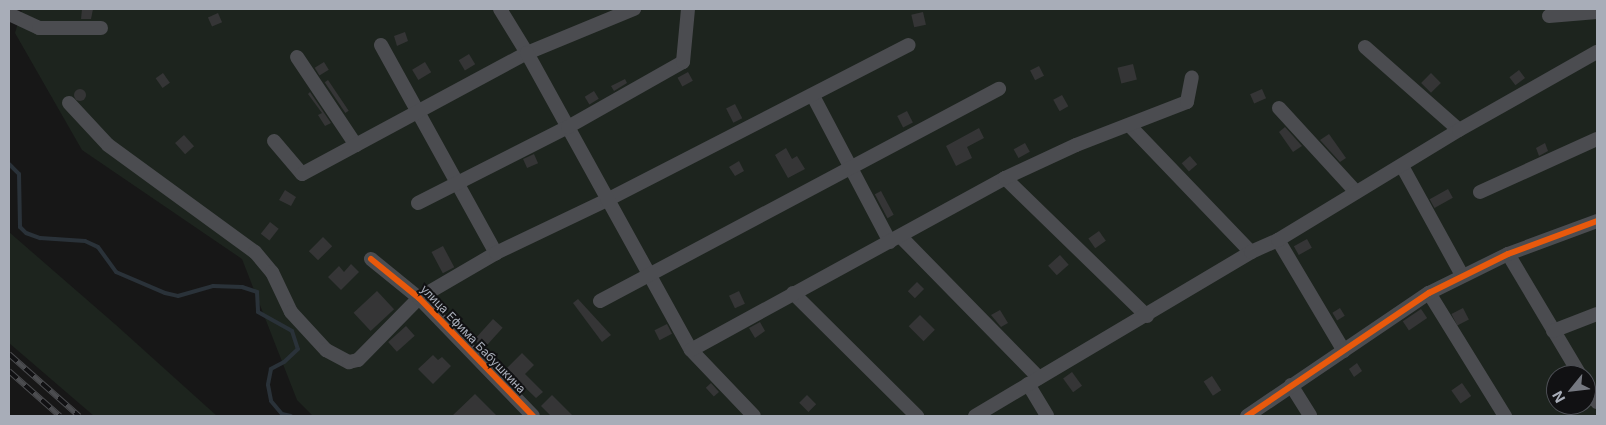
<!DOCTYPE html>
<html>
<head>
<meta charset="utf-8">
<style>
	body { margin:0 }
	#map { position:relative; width:1606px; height:425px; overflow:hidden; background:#171717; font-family:Inter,sans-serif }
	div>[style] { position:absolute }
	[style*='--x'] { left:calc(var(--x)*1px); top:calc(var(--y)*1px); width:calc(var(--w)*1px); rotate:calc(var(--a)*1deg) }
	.green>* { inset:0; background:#1d241e }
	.stream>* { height:4px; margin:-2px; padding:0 2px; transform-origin:2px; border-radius:2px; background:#2a3239 }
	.building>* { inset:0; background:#353536; transform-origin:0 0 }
	.round { border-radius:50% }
	.minor>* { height:14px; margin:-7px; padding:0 7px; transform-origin:7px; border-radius:7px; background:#4b4c50 }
	.rail>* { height:5.5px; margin-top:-2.75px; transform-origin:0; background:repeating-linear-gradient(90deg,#111113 0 11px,#4b4c4f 0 22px); box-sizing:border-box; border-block:1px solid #4b4c4f }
	.cycleway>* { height:6px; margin:-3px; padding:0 3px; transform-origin:3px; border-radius:3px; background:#e8590c }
	span { translate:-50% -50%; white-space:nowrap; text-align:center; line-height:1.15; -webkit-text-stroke:4px #111113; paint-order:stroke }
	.street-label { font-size:12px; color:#a8adb8 }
	.frame { position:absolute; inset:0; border:10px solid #a8adb8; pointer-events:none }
	.north { position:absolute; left:1546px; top:365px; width:50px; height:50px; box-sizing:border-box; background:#111113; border:1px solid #4d4f55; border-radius:50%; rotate:241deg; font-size:14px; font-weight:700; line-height:20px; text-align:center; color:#a8adb8 }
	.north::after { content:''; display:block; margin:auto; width:18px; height:22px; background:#757880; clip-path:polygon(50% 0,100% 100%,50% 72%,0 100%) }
</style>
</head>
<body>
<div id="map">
	<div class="green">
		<div style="clip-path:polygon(evenodd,22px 9px,1597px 9px,1597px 416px,313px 416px,297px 400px,242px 259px,82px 150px,15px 33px,22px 9px,1556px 375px,1586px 375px,1586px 405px,1556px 405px,1556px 375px)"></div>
		<div style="clip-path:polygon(9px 232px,116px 325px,217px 416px,94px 416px,9px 343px)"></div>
	</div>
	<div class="stream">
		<div style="--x:9;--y:164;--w:14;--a:45"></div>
		<div style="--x:19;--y:174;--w:53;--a:88.9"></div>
		<div style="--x:20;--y:227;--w:8;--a:45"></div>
		<div style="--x:26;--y:233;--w:15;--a:20"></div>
		<div style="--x:40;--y:238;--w:45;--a:3.8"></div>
		<div style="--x:85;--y:241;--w:14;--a:25"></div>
		<div style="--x:98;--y:247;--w:31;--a:54"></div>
		<div style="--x:116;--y:272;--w:53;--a:23.2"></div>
		<div style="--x:165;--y:293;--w:13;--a:13"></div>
		<div style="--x:178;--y:296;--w:36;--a:-16"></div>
		<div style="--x:213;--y:286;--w:29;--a:2"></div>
		<div style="--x:242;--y:287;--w:16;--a:18"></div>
		<div style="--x:257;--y:292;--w:20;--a:87"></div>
		<div style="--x:258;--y:312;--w:39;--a:29"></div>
		<div style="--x:292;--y:331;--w:19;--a:72"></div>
		<div style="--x:298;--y:349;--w:19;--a:137"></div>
		<div style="--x:284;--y:362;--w:15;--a:152"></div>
		<div style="--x:271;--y:369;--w:16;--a:101"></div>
		<div style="--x:268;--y:385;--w:16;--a:79"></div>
		<div style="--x:271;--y:401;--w:17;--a:50"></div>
		<div style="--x:282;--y:414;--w:9;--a:13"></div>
	</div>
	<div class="building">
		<div style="clip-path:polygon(82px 9px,93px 9px,91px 19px,81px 19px)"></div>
		<div style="left:923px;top:12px;width:13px;height:12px;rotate:77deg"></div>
		<div style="left:218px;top:13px;width:10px;height:11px;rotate:66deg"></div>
		<div style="clip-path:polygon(405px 32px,408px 41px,397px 46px,394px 36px)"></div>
		<div style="left:469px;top:54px;width:12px;height:12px;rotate:59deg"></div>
		<div style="left:324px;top:62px;width:9px;height:11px;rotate:58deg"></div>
		<div style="left:425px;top:62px;width:12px;height:15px;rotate:59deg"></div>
		<div style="left:1133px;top:64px;width:16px;height:16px;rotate:76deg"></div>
		<div style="left:1039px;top:66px;width:11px;height:10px;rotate:63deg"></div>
		<div style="left:1519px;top:70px;width:10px;height:12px;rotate:53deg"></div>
		<div style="left:688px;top:72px;width:10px;height:12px;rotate:61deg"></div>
		<div style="left:163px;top:73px;width:12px;height:9px;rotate:55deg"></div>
		<div style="left:1431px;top:73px;width:14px;height:14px;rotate:45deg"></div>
		<div style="clip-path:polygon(625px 79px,627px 83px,614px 91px,611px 86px)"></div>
		<div style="left:328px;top:80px;width:37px;height:4px;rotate:56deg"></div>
		<div style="left:1262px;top:89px;width:10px;height:13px;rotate:66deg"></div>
		<div class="round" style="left:74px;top:89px;width:12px;height:12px"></div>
		<div style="left:594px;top:91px;width:9px;height:11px;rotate:58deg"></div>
		<div style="clip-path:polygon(310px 92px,331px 123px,325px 126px,318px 115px,322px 113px,308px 94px)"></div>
		<div style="left:1062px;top:95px;width:13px;height:10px;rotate:61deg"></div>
		<div style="left:735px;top:104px;width:16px;height:10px;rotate:63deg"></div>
		<div style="left:907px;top:111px;width:13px;height:11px;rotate:63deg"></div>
		<div style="clip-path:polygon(1285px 127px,1302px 146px,1293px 152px,1279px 132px)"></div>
		<div style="clip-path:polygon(979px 128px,984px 138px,967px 147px,972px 158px,956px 166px,946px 146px)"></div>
		<div style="clip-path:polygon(1329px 134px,1346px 158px,1340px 162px,1320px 140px)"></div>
		<div style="left:184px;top:135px;width:15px;height:12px;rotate:48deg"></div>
		<div style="left:1025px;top:143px;width:10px;height:13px;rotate:61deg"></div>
		<div style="clip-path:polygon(1545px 143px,1548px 151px,1539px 156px,1536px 148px)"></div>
		<div style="clip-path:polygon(786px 148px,792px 159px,797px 156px,805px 169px,788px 178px,775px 155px)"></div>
		<div style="left:534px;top:154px;width:10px;height:12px;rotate:66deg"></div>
		<div style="left:1190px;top:156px;width:11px;height:11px;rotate:49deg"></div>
		<div style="clip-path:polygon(739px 161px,744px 171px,735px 176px,729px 167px)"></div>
		<div style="left:1448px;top:189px;width:10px;height:21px;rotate:61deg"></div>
		<div style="clip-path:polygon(285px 190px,296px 197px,291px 206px,279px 200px)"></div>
		<div style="left:881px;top:191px;width:27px;height:7px;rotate:62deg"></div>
		<div style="left:270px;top:222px;width:11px;height:15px;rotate:38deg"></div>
		<div style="left:1099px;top:231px;width:12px;height:13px;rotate:55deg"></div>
		<div style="left:323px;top:237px;width:13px;height:20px;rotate:45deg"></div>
		<div style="left:1307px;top:239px;width:10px;height:15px;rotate:61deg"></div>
		<div style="left:443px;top:246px;width:24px;height:13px;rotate:62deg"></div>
		<div style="left:1060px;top:255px;width:13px;height:16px;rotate:48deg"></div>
		<div style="clip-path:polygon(351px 264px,359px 272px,341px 290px,328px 277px,339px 266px,344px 272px)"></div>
		<div style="left:917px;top:282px;width:10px;height:13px;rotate:45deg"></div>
		<div style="left:377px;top:291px;width:25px;height:32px;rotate:47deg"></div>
		<div style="left:739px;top:291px;width:14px;height:11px;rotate:65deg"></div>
		<div style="clip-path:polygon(578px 299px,611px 335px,602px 342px,573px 303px)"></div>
		<div style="left:1340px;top:308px;width:9px;height:9px;rotate:58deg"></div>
		<div style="left:1463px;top:308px;width:13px;height:13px;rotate:63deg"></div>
		<div style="left:1421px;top:309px;width:11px;height:22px;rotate:56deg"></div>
		<div style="clip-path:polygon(1000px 310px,1008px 323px,1001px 327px,991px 315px)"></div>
		<div style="left:920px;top:315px;width:21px;height:16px;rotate:45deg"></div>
		<div style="left:493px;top:319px;width:13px;height:28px;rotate:42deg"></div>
		<div style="clip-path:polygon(760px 322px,765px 331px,755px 338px,749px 328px)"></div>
		<div style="left:667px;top:324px;width:11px;height:14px;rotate:63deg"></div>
		<div style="left:406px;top:326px;width:13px;height:24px;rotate:48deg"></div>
		<div style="clip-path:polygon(522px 353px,534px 365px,525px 374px,543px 392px,536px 398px,506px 369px)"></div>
		<div style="clip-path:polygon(433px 355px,438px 360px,442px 357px,451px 366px,433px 384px,418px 369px)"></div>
		<div style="clip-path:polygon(1357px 363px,1362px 371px,1354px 377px,1349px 369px)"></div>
		<div style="left:1072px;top:372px;width:17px;height:11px;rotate:54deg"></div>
		<div style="left:1212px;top:376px;width:17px;height:10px;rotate:57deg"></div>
		<div style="left:711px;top:383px;width:12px;height:7px;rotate:48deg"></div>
		<div style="left:1462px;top:383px;width:16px;height:13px;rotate:55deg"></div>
		<div style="clip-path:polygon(475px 394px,497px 416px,452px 416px)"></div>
		<div style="clip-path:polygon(552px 395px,573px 416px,551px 416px,541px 406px)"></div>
		<div style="left:807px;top:395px;width:13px;height:11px;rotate:45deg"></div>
	</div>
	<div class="minor">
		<div style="--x:500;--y:9;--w:52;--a:58.5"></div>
		<div style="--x:527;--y:53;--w:116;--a:-22.4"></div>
		<div style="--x:9;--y:14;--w:33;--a:25"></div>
		<div style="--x:39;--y:28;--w:62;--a:0"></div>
		<div style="--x:1549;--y:16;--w:48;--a:-4.8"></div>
		<div style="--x:381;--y:45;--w:238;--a:61.1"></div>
		<div style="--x:1365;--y:47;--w:125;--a:41.4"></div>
		<div style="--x:297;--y:57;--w:106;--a:56.2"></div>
		<div style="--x:813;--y:96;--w:165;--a:62.2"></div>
		<div style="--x:69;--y:103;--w:57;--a:47.1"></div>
		<div style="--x:108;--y:145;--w:182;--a:36.1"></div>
		<div style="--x:255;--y:252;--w:26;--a:50"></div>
		<div style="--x:272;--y:272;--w:44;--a:64.6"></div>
		<div style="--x:291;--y:312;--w:52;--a:47.4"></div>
		<div style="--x:326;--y:350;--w:26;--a:28"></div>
		<div style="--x:349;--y:362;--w:9;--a:-13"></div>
		<div style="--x:358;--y:360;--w:87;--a:-45.5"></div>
		<div style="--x:419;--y:298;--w:89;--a:-30.3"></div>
		<div style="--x:496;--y:253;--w:123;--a:-25.5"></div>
		<div style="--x:607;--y:200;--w:339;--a:-27.2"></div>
		<div style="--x:1279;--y:108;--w:114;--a:47.5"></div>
		<div style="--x:1130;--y:126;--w:175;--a:46.2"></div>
		<div style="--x:274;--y:141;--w:43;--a:49.7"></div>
		<div style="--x:302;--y:174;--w:255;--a:-28.3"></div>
		<div style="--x:527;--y:53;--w:339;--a:61.1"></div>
		<div style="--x:691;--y:350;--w:91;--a:46.3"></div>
		<div style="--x:1402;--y:166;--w:124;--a:61.2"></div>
		<div style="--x:1005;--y:178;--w:198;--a:44.2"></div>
		<div style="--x:1480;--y:192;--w:128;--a:-24.4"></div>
		<div style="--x:418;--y:203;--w:168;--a:-26.9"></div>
		<div style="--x:568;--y:127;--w:132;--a:-29.5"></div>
		<div style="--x:683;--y:62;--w:53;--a:-84.6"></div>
		<div style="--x:901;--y:237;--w:197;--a:45.6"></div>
		<div style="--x:1278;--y:240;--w:129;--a:59.3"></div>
		<div style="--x:1508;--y:254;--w:141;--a:59.2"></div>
		<div style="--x:371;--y:259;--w:62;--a:39.1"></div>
		<div style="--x:419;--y:298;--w:164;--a:46"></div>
		<div style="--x:793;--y:293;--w:175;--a:44.8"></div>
		<div style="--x:1429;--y:293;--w:145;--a:58.3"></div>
		<div style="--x:600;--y:301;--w:452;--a:-28"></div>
		<div style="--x:1553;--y:331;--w:47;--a:-21.1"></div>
		<div style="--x:691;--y:350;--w:358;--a:-28.7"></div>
		<div style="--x:1005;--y:178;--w:78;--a:-24.9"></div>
		<div style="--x:1076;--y:145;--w:119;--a:-21.2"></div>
		<div style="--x:1187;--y:102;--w:25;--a:-79"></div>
		<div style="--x:1028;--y:384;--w:37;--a:59"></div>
		<div style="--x:1586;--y:384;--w:21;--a:59"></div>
		<div style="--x:1291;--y:385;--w:36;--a:58"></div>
		<div style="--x:975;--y:416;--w:321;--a:-30.7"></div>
		<div style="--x:1251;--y:252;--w:30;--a:-24"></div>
		<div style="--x:1278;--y:240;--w:212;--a:-31.3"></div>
		<div style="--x:1459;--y:130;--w:159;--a:-29.5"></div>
		<div style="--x:1247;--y:416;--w:220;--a:-34.1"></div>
		<div style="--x:1429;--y:293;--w:88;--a:-26.3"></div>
		<div style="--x:1508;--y:254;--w:95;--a:-20.3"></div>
	</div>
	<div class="rail">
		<div style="--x:9;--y:354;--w:94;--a:41.5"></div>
		<div style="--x:9;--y:371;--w:68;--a:41.4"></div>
	</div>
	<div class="cycleway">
		<div style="--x:371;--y:259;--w:62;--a:39.1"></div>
		<div style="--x:419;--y:298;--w:164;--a:46"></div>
		<div style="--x:1247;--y:416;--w:220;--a:-34.1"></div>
		<div style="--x:1429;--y:293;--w:88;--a:-26.3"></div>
		<div style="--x:1508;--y:254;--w:95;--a:-20.3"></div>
	</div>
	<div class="street-label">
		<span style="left:473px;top:339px;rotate:46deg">улица Ефима Бабушкина</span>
	</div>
	<div class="frame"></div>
	<div class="north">N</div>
</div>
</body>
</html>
